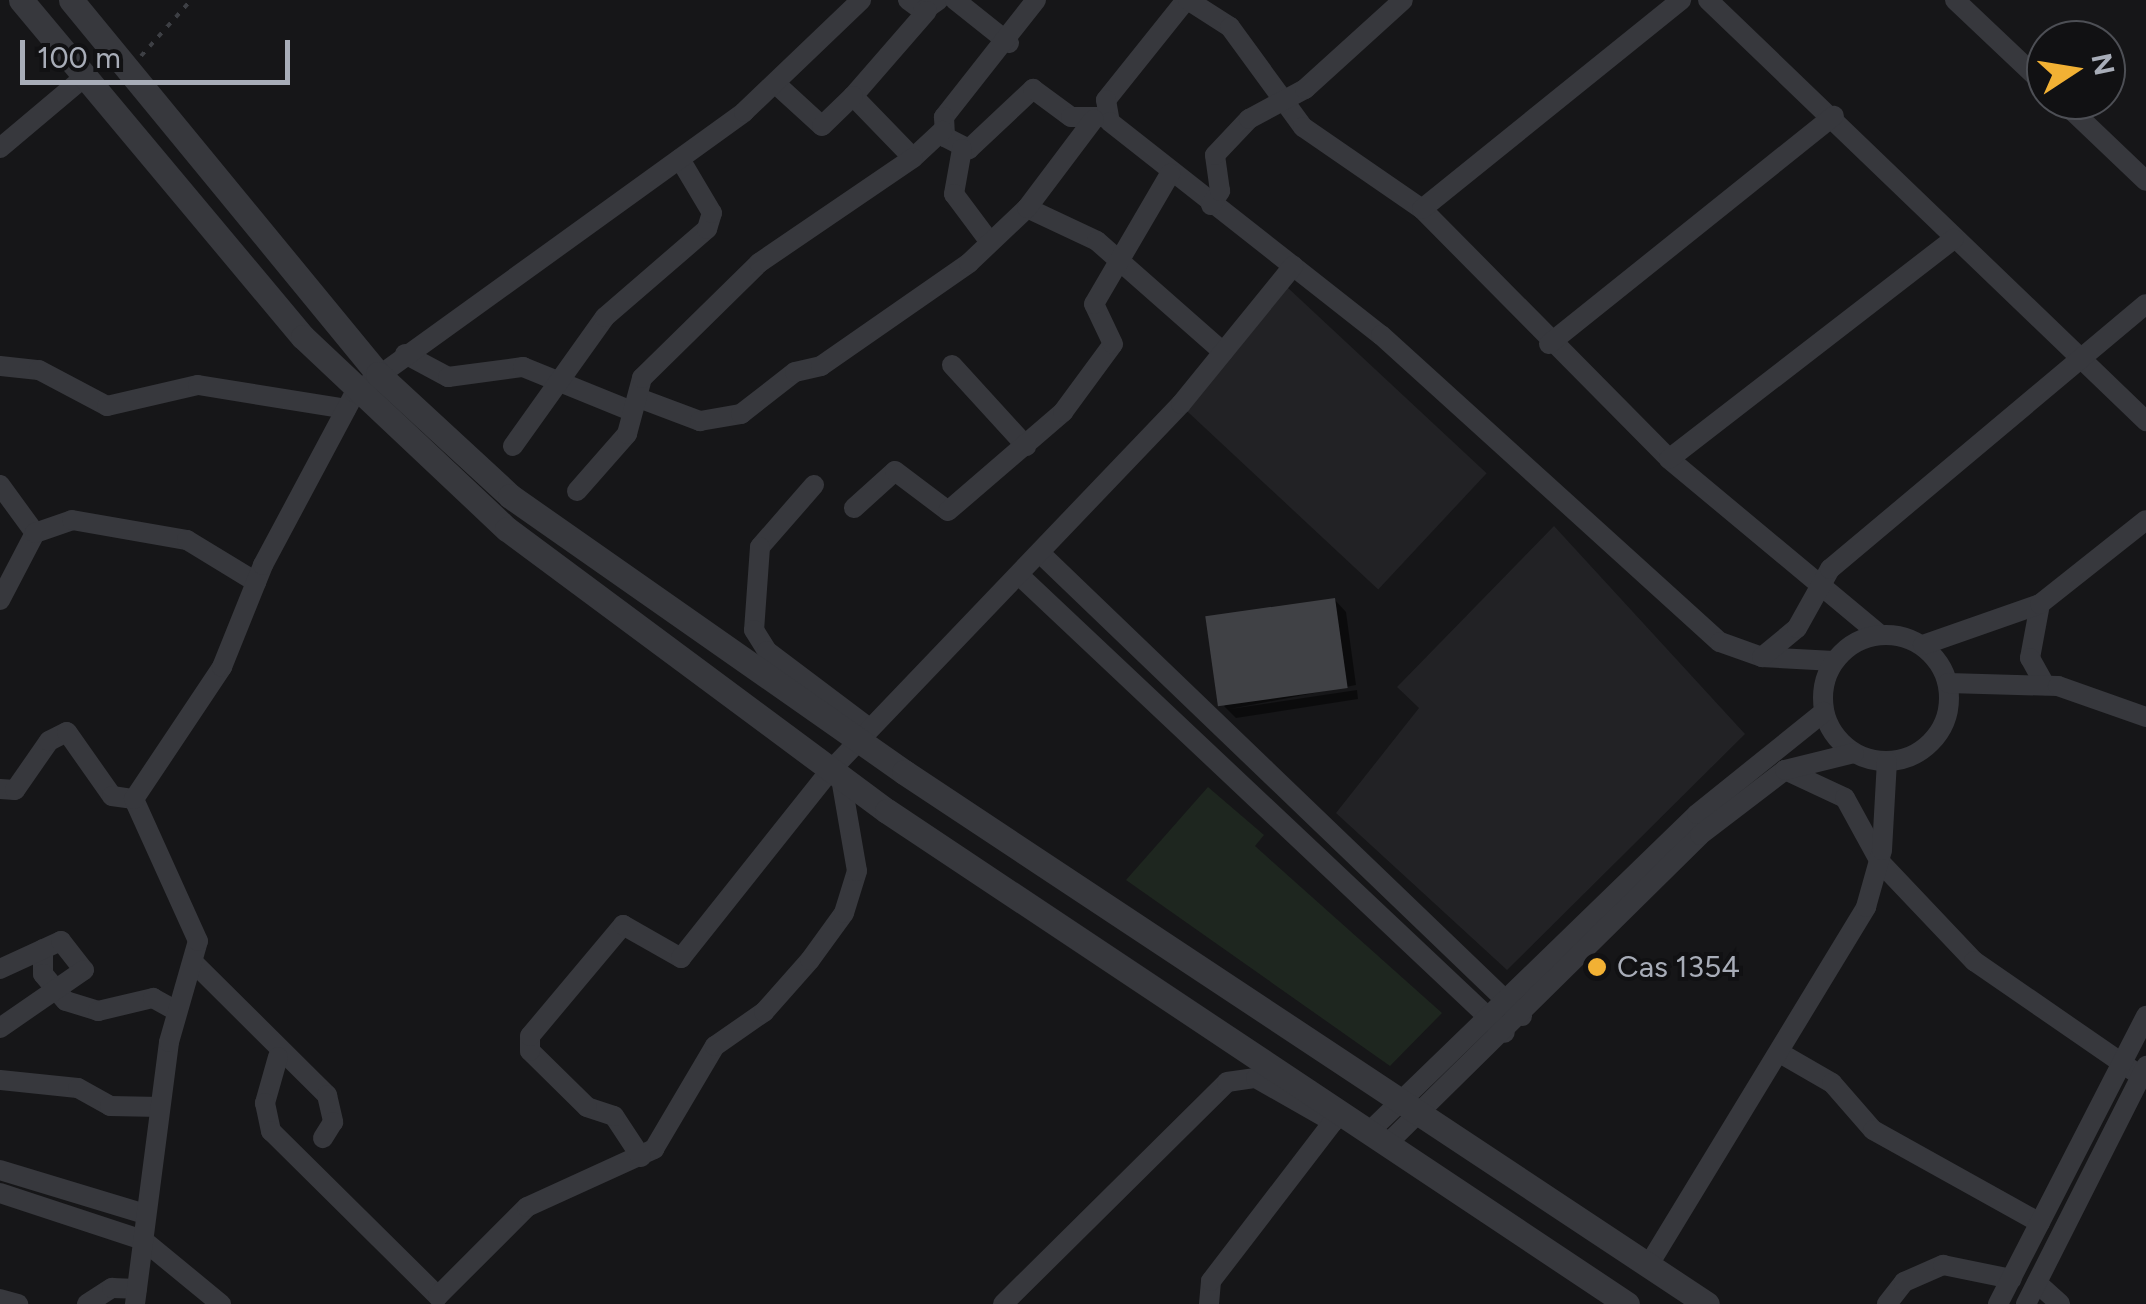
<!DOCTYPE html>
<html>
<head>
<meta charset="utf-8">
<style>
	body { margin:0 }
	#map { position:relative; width:2146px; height:1304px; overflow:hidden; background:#161618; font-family:Figtree,sans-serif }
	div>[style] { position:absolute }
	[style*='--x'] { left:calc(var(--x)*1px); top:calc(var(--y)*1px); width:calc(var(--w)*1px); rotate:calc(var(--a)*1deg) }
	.built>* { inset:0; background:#222225; transform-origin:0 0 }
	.green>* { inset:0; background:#1e261f }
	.shadow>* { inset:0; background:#0007 }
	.building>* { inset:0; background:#404145; transform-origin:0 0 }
	.path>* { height:4px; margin-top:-2px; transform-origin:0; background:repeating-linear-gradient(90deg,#3d3f44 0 5px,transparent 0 13px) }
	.minor>* { height:20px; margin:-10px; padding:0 10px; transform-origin:10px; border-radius:10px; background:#37383d }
	.minor>.ring { margin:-10px; padding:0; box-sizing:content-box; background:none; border:20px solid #37383d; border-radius:50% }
	.tertiary>* { height:25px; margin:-12.5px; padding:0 12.5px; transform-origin:12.5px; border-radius:12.5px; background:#37383d }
	.dots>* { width:28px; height:28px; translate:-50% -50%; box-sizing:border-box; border:5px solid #111113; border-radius:50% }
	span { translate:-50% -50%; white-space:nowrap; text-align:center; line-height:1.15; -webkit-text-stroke:8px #111113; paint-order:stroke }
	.poi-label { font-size:30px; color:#a8adb8 }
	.left { translate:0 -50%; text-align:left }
	.north { position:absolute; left:2026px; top:20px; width:100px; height:100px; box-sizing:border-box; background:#111113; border:2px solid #4d4f55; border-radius:50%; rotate:78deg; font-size:28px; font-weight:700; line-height:40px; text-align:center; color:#a8adb8 }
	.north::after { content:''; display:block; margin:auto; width:35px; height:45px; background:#f2b134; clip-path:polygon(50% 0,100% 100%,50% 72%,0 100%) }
	.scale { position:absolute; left:20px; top:40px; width:270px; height:45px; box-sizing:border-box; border:5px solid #a8adb8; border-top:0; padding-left:12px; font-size:30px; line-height:35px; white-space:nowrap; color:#a8adb8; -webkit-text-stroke:8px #111113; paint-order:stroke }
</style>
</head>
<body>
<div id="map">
	<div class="built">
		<div style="left:1287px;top:287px;width:273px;height:159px;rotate:43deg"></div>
		<div style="clip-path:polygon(1554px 526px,1745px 734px,1507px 970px,1336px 813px,1419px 708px,1397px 687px)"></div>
	</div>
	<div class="green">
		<div style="clip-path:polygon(1208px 787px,1264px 835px,1255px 846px,1442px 1013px,1390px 1066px,1126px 880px)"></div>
	</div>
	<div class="shadow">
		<div style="clip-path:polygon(1335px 600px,1346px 612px,1356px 685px,1230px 709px,1357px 690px,1358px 699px,1236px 718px,1224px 706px)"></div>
	</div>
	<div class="building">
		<div style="left:1335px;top:598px;width:91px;height:131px;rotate:82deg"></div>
	</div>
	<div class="path">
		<div style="--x:141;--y:56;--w:75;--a:-48.2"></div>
	</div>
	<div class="minor">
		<div style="--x:908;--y:0;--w:19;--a:36"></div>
		<div style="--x:923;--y:11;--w:19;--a:-35"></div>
		<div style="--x:955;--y:0;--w:69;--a:38.5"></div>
		<div style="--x:1036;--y:0;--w:149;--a:128.2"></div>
		<div style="--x:944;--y:117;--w:20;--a:87"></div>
		<div style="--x:945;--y:137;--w:27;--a:27"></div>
		<div style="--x:969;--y:149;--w:88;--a:-43.2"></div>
		<div style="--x:1033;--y:89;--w:47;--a:36.4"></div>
		<div style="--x:1071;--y:117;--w:35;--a:0"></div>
		<div style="--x:1186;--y:0;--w:128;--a:128.7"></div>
		<div style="--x:1106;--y:100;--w:22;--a:80"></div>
		<div style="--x:1110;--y:122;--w:345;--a:38.2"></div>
		<div style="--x:1381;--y:335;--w:457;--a:42.2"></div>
		<div style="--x:1720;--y:642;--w:45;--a:19.7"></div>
		<div style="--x:1762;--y:657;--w:72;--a:3.2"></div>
		<div style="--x:1188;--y:0;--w:50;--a:32.7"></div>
		<div style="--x:1230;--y:27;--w:124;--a:53.9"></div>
		<div style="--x:1303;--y:127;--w:145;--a:34.6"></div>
		<div style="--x:1422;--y:209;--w:351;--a:45.3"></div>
		<div style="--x:1669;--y:459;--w:273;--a:39.8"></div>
		<div style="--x:1708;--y:0;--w:608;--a:43.87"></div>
		<div style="--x:1955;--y:0;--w:125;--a:43.4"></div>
		<div style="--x:927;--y:11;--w:113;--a:131"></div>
		<div style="--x:853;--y:96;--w:86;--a:45.9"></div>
		<div style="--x:913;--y:158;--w:40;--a:-43"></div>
		<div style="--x:776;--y:84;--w:62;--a:42.4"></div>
		<div style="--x:822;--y:126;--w:43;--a:-44.1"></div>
		<div style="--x:2061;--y:100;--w:117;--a:43.6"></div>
		<div style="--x:0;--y:148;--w:109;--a:-40.1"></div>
		<div style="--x:962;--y:149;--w:46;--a:100.1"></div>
		<div style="--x:954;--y:194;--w:59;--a:53.3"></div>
		<div style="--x:1211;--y:205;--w:17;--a:-57"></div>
		<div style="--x:1220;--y:191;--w:36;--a:-98"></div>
		<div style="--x:1215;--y:155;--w:50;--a:-46.6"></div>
		<div style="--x:1249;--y:119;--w:64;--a:-28.2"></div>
		<div style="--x:1305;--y:89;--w:132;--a:-42.2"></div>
		<div style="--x:1027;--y:208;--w:77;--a:25.2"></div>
		<div style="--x:1097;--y:241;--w:168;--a:41.4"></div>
		<div style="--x:1422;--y:209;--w:333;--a:-38.9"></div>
		<div style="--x:1549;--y:344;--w:365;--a:-38.7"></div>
		<div style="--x:405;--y:354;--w:49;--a:28.1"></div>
		<div style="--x:448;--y:377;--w:76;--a:-7.6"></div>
		<div style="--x:523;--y:367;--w:114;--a:22.1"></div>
		<div style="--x:952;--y:365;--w:110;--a:47.6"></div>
		<div style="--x:0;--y:366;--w:39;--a:6"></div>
		<div style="--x:39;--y:370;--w:77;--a:27.9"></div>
		<div style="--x:107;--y:406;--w:93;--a:-13"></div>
		<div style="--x:198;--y:385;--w:150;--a:9.2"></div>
		<div style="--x:644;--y:400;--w:60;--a:20.6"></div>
		<div style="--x:700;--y:421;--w:42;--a:-9.7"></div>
		<div style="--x:741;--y:414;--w:68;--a:-37.9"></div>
		<div style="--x:795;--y:372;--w:27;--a:-13"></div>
		<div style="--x:821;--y:366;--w:180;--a:-34.8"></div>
		<div style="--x:969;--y:263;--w:80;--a:-43.5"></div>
		<div style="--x:1027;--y:208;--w:111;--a:-53"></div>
		<div style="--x:513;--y:446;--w:158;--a:-54.5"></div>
		<div style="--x:605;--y:317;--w:135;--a:-40.8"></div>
		<div style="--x:707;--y:229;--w:17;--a:-73"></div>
		<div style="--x:712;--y:213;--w:63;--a:-120.7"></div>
		<div style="--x:1669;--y:459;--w:360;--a:-37.7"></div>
		<div style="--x:0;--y:485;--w:59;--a:53.9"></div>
		<div style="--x:814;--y:485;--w:82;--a:131.1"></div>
		<div style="--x:760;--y:547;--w:83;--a:94.1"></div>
		<div style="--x:754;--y:630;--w:25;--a:58"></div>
		<div style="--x:767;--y:651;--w:128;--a:37"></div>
		<div style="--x:577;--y:491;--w:76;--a:-48.7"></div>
		<div style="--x:627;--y:434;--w:58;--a:-75"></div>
		<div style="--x:642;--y:378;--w:164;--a:-44.5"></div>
		<div style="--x:759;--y:263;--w:186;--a:-34.3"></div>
		<div style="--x:854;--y:508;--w:55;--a:-42.1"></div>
		<div style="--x:895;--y:471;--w:66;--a:37"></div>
		<div style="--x:948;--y:511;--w:152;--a:-40.7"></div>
		<div style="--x:1063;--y:412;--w:84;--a:-53.7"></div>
		<div style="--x:1113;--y:344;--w:44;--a:-115.4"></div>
		<div style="--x:1094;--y:304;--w:151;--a:-59.7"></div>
		<div style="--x:1041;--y:554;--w:667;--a:43.85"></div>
		<div style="--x:1020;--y:576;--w:666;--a:43.3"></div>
		<div style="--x:0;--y:600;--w:76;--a:-62.4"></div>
		<div style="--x:35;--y:533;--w:39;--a:-19"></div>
		<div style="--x:72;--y:520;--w:117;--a:9.9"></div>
		<div style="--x:187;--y:540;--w:81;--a:31.3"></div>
		<div style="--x:2040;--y:604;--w:55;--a:100.5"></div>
		<div style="--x:2030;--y:658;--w:31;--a:61"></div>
		<div class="ring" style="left:1823px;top:635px;width:106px;height:106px"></div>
		<div style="--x:1923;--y:645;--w:124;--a:-19.3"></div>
		<div style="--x:2040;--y:604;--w:135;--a:-38.4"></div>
		<div style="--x:1762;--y:657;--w:45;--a:-39.6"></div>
		<div style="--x:1797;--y:628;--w:68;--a:-60.8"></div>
		<div style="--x:1830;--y:569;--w:412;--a:-40"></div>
		<div style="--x:1948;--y:683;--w:110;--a:1.6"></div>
		<div style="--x:2058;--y:686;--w:93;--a:19.4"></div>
		<div style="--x:1785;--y:770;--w:66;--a:25"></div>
		<div style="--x:1845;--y:798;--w:73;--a:61.3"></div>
		<div style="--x:1880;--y:862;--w:137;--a:46.5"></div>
		<div style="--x:1974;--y:961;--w:203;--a:34.6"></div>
		<div style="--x:0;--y:789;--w:15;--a:4"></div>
		<div style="--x:15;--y:790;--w:60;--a:-55.2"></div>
		<div style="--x:49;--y:741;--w:20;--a:-27"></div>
		<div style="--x:67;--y:732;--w:78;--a:54.9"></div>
		<div style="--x:112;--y:796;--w:22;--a:8"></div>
		<div style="--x:43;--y:949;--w:25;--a:90"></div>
		<div style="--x:43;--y:974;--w:35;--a:50"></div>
		<div style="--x:66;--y:1001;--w:34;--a:17"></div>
		<div style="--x:98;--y:1011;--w:57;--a:-13.3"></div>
		<div style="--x:153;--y:998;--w:26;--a:29"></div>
		<div style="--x:196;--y:965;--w:185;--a:44.8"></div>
		<div style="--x:327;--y:1095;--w:28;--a:77"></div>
		<div style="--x:333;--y:1122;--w:19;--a:122"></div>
		<div style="--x:0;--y:969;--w:67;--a:-24.7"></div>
		<div style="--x:61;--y:941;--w:37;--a:52"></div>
		<div style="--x:84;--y:970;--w:102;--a:145.4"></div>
		<div style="--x:1780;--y:1053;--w:60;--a:30"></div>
		<div style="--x:1832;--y:1083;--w:62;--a:48.9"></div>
		<div style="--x:1873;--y:1130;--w:191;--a:29.1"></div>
		<div style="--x:278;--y:1057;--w:48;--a:105.8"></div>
		<div style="--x:265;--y:1103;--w:29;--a:78"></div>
		<div style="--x:271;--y:1131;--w:235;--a:44.7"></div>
		<div style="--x:438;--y:1296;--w:126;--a:-45"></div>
		<div style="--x:527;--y:1207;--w:140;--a:-24.5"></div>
		<div style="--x:654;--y:1149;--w:120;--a:-59.4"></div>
		<div style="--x:715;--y:1046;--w:60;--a:-34.8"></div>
		<div style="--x:764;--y:1012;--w:69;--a:-48.5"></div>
		<div style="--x:810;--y:960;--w:58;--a:-54.1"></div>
		<div style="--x:844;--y:913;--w:44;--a:-72.8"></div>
		<div style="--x:857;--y:871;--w:94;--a:-99.8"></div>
		<div style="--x:0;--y:1080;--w:78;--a:5.9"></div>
		<div style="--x:78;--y:1088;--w:37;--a:29"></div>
		<div style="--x:110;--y:1106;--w:50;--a:1.1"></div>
		<div style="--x:1368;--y:1133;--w:458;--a:-44.1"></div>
		<div style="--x:1697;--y:814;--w:163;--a:-38.8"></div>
		<div style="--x:1386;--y:1145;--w:441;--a:-44.6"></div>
		<div style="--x:1700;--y:835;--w:107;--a:-37.4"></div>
		<div style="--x:1785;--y:770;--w:71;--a:-13.8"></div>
		<div style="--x:641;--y:1157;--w:49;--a:-123.4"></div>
		<div style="--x:614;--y:1116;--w:28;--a:-162"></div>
		<div style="--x:587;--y:1107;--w:80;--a:-135.5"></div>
		<div style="--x:530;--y:1051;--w:15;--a:-90"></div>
		<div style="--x:530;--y:1036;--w:145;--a:-50"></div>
		<div style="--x:623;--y:925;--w:67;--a:29.6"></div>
		<div style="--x:681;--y:958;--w:239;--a:-51.5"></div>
		<div style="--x:830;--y:771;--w:508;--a:-46.28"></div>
		<div style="--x:1181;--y:404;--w:178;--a:-50.9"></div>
		<div style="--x:0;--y:1170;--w:152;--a:16.9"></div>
		<div style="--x:0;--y:1193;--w:151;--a:18.2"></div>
		<div style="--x:143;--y:1240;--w:101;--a:39.4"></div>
		<div style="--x:1648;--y:1266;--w:420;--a:-58.7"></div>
		<div style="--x:1866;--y:907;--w:59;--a:-74.3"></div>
		<div style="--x:1882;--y:850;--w:89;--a:-86.8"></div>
		<div style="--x:2037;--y:1283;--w:31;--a:42"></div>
		<div style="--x:0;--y:1299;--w:19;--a:16"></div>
		<div style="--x:87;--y:1304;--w:30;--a:-33"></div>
		<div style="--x:112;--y:1288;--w:25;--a:2"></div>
		<div style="--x:135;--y:1304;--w:264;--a:-82.6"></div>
		<div style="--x:169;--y:1042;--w:105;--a:-74"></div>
		<div style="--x:198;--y:941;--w:156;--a:-114.3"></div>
		<div style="--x:134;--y:799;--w:159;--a:-56.3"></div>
		<div style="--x:222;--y:667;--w:110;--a:-68.1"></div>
		<div style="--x:263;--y:565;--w:195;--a:-61.9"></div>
		<div style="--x:355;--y:393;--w:480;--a:-35.8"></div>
		<div style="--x:744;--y:112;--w:162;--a:-43.7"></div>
		<div style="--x:1003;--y:1304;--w:315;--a:-44.7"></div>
		<div style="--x:1227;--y:1082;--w:29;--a:-8"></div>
		<div style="--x:1256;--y:1078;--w:89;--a:29.7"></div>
		<div style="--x:1209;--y:1304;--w:23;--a:-85"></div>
		<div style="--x:1211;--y:1281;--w:210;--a:-52.5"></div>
		<div style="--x:1887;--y:1304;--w:28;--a:-52"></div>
		<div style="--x:1904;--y:1282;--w:43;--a:-23.6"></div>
		<div style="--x:1943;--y:1265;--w:70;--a:11.5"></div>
		<div style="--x:1998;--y:1304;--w:324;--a:-62.8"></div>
		<div style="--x:2026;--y:1304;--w:267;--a:-63.2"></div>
	</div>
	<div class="tertiary">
		<div style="--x:21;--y:0;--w:439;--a:50.1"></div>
		<div style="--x:303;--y:337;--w:280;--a:43.3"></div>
		<div style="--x:507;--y:529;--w:473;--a:36.6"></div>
		<div style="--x:887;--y:811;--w:889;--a:33.67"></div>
		<div style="--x:71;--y:0;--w:484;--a:50.6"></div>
		<div style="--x:378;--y:374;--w:180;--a:42.7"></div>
		<div style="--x:510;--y:496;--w:481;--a:35"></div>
		<div style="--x:904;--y:772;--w:963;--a:33.53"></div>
	</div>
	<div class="dots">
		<div style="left:1597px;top:967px;background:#f2b134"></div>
	</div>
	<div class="poi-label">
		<span class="left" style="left:1617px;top:967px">Cas 1354</span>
	</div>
	<div class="north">N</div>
	<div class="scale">100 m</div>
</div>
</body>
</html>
